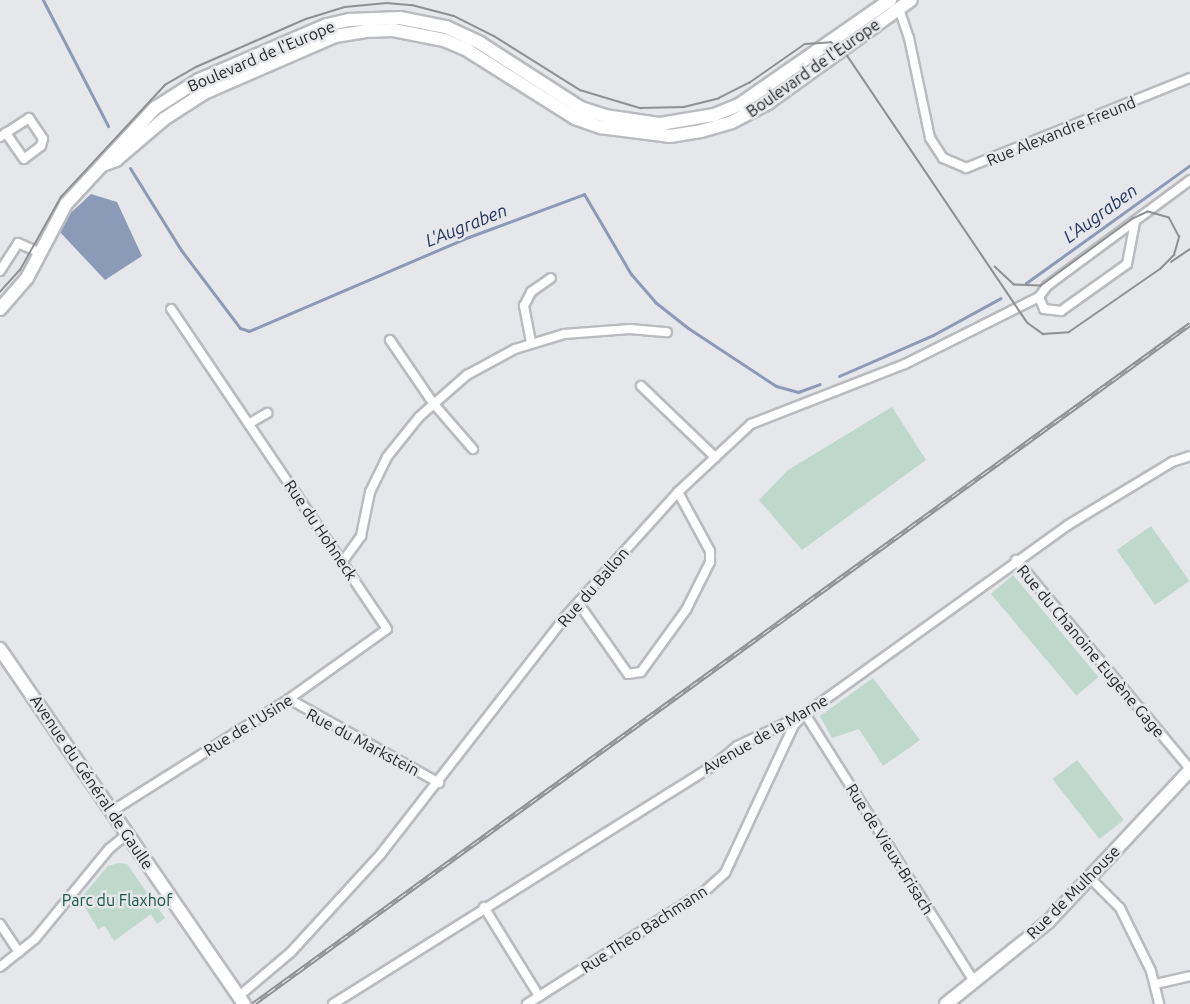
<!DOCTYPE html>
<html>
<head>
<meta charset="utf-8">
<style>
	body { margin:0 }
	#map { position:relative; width:1190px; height:1004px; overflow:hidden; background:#e5e7ea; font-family:Ubuntu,sans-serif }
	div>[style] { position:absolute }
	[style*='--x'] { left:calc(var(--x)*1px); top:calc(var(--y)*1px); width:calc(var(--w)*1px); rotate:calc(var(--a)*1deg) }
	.green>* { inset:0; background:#bed8cb; transform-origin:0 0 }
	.water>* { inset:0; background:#8b9ab7 }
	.stream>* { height:3px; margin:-1.5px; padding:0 1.5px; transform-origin:1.5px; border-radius:1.5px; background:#8b9ab7 }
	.roads { filter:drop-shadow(2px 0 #b9bbbe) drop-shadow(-2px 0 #b9bbbe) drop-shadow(0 2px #b9bbbe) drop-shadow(0 -2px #b9bbbe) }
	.street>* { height:8px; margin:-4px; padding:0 4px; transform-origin:4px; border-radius:4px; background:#fff }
	.secondary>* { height:12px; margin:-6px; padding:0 6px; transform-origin:6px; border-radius:6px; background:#fff }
	.tram>* { height:1.5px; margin:-0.75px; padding:0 0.75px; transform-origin:0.75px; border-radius:0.75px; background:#8f9092 }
	.rail>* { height:5px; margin-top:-2.5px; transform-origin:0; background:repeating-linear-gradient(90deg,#e5e7ea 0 9px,#8f9092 0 18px); box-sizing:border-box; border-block:2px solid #8f9092 }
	span { translate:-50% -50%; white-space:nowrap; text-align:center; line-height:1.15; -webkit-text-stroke:5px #e5e7ea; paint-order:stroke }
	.street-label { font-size:16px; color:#262627 }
	.park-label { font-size:16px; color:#16573f }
	.water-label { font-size:18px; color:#243760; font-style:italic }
</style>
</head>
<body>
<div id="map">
	<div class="green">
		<div style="clip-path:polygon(892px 407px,926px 460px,802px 550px,759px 500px,788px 470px)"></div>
		<div style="left:1151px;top:526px;width:67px;height:42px;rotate:55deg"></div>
		<div style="left:1013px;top:575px;width:133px;height:29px;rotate:50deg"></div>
		<div style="clip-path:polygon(873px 678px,920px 740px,883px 766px,859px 729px,832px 738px,820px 716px)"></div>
		<div style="left:1077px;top:760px;width:76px;height:31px;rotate:52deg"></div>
		<div style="clip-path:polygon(118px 863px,127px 864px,165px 918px,157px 924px,151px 914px,114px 941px,105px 926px,98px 929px,80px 899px,108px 866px)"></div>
	</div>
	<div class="water">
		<div style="clip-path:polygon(91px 194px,117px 202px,142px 256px,105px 280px,59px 231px,62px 221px)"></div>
	</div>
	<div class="stream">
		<div style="--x:43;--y:0;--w:142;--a:62.7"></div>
		<div style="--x:130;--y:168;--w:97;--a:58.1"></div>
		<div style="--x:181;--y:250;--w:98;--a:52.9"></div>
		<div style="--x:240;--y:328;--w:9;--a:18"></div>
		<div style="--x:249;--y:331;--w:236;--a:-23.2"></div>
		<div style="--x:466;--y:238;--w:126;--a:-20.4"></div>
		<div style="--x:584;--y:194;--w:93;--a:59.6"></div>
		<div style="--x:631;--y:274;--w:37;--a:49"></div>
		<div style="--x:655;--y:302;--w:42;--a:38.2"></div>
		<div style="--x:688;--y:328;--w:105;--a:33.4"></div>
		<div style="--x:776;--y:386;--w:23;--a:15"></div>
		<div style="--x:798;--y:392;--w:23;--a:-20"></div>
		<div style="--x:1026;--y:283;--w:202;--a:-35.7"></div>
		<div style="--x:839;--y:376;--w:103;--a:-23.6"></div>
		<div style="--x:933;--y:335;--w:77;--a:-28.6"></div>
	</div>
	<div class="roads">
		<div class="street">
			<div style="--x:899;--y:9;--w:31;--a:71"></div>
			<div style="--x:909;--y:38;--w:102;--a:78.1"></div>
			<div style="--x:930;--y:138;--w:24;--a:57"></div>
			<div style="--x:943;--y:158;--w:25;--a:23"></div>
			<div style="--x:966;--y:168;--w:241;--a:-21.9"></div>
			<div style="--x:0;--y:137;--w:7;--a:-34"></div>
			<div style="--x:6;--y:133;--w:27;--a:-33"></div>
			<div style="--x:29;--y:118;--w:25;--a:56"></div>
			<div style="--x:43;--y:139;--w:7;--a:106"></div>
			<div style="--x:41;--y:146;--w:21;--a:143"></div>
			<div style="--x:24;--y:159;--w:32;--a:-125"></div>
			<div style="--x:0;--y:271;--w:33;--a:-57"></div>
			<div style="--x:18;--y:243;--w:22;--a:24"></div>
			<div style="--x:1039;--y:297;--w:13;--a:67"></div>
			<div style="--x:1044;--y:309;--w:17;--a:7"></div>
			<div style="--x:1061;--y:311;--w:81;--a:-35.5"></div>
			<div style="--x:1127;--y:264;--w:43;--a:-79.2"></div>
			<div style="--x:390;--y:340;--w:76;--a:55.7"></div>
			<div style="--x:433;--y:403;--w:61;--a:49"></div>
			<div style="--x:531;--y:342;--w:37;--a:-101"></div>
			<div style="--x:524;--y:306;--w:16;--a:-63"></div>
			<div style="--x:531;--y:292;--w:24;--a:-35"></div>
			<div style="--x:641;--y:386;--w:103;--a:43.8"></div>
			<div style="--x:250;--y:423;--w:20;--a:-30"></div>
			<div style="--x:1016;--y:560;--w:272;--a:50.2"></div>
			<div style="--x:343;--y:561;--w:31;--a:-54"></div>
			<div style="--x:361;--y:536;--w:45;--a:-78.4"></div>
			<div style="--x:370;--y:492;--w:39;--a:-64"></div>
			<div style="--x:387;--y:457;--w:51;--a:-51.3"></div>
			<div style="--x:419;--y:417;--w:64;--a:-41.2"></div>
			<div style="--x:467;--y:375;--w:55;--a:-28.4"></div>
			<div style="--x:515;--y:349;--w:51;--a:-17"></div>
			<div style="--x:564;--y:334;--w:66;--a:-4.3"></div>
			<div style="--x:630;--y:329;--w:37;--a:5"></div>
			<div style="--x:579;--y:604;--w:85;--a:55"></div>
			<div style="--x:628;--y:674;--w:13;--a:-9"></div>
			<div style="--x:641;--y:672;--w:77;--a:-54"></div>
			<div style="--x:686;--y:610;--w:54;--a:-63.4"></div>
			<div style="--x:710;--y:562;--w:11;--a:-90"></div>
			<div style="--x:710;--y:551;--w:67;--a:-118.5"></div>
			<div style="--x:289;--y:699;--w:172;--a:29.2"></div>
			<div style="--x:805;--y:714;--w:318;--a:57.7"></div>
			<div style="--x:112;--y:811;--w:209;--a:-32.3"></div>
			<div style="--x:289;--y:699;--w:120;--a:-35.5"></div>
			<div style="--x:387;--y:629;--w:386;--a:-124"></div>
			<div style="--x:1091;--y:879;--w:41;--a:45"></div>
			<div style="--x:1120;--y:908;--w:70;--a:63.8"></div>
			<div style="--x:1151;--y:971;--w:34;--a:76"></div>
			<div style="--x:484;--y:907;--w:105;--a:58.3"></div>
			<div style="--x:0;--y:924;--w:34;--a:56"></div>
			<div style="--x:0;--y:967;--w:45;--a:-38.7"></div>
			<div style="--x:35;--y:939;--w:117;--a:-50.6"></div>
			<div style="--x:109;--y:849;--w:23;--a:-40"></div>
			<div style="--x:1156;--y:984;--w:35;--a:-13"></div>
			<div style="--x:239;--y:996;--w:68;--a:-40.2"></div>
			<div style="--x:291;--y:952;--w:132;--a:-47.5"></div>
			<div style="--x:380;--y:855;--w:303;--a:-52.1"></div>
			<div style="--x:566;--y:616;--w:167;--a:-47.9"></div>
			<div style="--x:678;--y:492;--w:100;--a:-43"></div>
			<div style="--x:751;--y:424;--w:165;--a:-21.3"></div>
			<div style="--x:905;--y:364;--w:150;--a:-26.6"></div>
			<div style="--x:1039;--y:297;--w:14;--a:-54"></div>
			<div style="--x:1047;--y:286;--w:178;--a:-36.5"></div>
			<div style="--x:333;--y:1004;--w:453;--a:-32.1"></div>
			<div style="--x:717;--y:763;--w:26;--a:-40"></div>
			<div style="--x:737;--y:746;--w:75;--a:-25.2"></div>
			<div style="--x:805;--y:714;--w:324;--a:-35.7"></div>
			<div style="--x:1068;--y:525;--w:122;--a:-31.2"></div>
			<div style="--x:1172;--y:462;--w:19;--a:-18"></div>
			<div style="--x:527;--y:1004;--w:211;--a:-32.4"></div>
			<div style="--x:705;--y:891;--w:27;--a:-42"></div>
			<div style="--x:725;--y:873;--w:163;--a:-65"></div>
			<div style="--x:794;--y:725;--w:13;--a:-45"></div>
		</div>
		<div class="secondary">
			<div style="--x:105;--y:164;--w:12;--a:-20"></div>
			<div style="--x:116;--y:160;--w:63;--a:-40.5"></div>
			<div style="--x:164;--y:119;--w:48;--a:-33"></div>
			<div style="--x:204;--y:93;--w:143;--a:-23.5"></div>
			<div style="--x:335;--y:36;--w:30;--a:-9"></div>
			<div style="--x:365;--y:31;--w:28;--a:-2"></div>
			<div style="--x:393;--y:30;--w:52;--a:11.1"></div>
			<div style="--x:444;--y:40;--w:25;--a:23"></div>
			<div style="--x:467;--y:50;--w:128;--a:32.2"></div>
			<div style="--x:575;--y:118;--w:27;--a:20"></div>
			<div style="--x:600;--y:127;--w:71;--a:7.3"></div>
			<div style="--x:670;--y:136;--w:31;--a:-9"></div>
			<div style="--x:701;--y:131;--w:32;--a:-16"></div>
			<div style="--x:732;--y:122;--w:41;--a:-27.8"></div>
			<div style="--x:768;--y:103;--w:176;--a:-35.8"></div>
			<div style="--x:0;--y:309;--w:41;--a:-48.9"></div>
			<div style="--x:27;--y:278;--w:84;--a:-62.2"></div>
			<div style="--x:66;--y:204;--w:131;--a:-47.2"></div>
			<div style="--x:155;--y:108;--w:52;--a:-32.5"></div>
			<div style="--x:199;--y:80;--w:139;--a:-23.3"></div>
			<div style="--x:327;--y:25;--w:23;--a:-13"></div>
			<div style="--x:349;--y:20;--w:51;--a:-2.2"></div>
			<div style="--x:400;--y:18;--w:47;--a:11.1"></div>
			<div style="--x:446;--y:27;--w:38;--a:25"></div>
			<div style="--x:480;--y:43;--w:120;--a:32.8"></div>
			<div style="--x:581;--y:108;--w:25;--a:18"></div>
			<div style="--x:605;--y:116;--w:56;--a:8.3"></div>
			<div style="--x:660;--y:124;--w:55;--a:-9.5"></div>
			<div style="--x:714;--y:115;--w:27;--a:-22"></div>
			<div style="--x:739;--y:105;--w:184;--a:-34.8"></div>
			<div style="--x:0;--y:649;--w:431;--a:55.5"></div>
			<div style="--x:946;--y:1004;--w:131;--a:-38.8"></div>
			<div style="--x:1048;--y:922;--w:208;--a:-46.9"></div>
		</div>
	</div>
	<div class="tram">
		<div style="--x:1171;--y:262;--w:23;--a:-34"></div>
		<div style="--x:0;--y:292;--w:30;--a:-48"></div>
		<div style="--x:20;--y:270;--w:84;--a:-60.7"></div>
		<div style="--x:61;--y:197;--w:153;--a:-47.1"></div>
		<div style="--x:165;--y:85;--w:36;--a:-30"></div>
		<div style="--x:196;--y:67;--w:120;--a:-23.6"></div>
		<div style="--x:306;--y:19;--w:41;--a:-17.1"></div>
		<div style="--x:345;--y:7;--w:42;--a:-5.4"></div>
		<div style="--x:387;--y:3;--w:25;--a:5"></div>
		<div style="--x:412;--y:5;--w:43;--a:14.7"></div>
		<div style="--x:454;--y:16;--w:45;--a:26.6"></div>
		<div style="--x:494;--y:36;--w:102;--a:32.1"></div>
		<div style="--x:580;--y:90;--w:63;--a:16.7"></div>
		<div style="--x:640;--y:108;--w:44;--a:-1.3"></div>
		<div style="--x:684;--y:107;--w:36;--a:-14"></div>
		<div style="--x:719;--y:98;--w:34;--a:-27"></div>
		<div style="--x:749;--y:83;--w:68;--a:-34.9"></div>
		<div style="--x:805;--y:44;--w:26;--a:-4"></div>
		<div style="--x:831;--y:42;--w:21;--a:39"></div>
		<div style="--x:847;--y:55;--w:323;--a:56"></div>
		<div style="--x:1028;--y:323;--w:19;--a:36"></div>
		<div style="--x:1043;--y:334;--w:26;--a:-4"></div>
		<div style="--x:1069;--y:332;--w:111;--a:-34.7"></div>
		<div style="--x:1160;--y:269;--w:20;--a:-45"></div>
		<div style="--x:1174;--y:255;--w:19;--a:-74"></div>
		<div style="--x:1179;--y:237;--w:21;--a:-118"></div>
		<div style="--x:1169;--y:218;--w:22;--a:-164"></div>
		<div style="--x:1148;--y:212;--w:17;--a:155"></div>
		<div style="--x:1133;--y:219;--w:114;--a:143.9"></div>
		<div style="--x:1041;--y:286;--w:27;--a:-178"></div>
		<div style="--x:1014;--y:285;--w:26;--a:-137"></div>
	</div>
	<div class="rail">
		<div style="--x:253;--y:1004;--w:1158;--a:-35.97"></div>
	</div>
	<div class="street-label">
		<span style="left:261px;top:56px;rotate:-23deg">Boulevard de l'Europe</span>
		<span style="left:813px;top:68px;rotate:-35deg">Boulevard de l'Europe</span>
		<span style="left:1061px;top:131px;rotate:-22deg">Rue Alexandre Freund</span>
		<span style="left:321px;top:530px;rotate:56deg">Rue du Hohneck</span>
		<span style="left:593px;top:587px;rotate:-49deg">Rue du Ballon</span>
		<span style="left:1091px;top:651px;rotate:50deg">Rue du Chanoine Eugène Gage</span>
		<span style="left:248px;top:725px;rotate:-32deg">Rue de l'Usine</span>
		<span style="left:765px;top:734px;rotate:-30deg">Avenue de la Marne</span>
		<span style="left:363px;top:742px;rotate:28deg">Rue du Markstein</span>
		<span style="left:92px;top:782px;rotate:56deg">Avenue du Général de Gaulle</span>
		<span style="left:890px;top:849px;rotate:58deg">Rue de Vieux-Brisach</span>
		<span style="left:1073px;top:892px;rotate:-45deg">Rue de Mulhouse</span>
		<span style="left:644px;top:929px;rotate:-33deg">Rue Theo Bachmann</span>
	</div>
	<div class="park-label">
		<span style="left:117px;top:900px">Parc du Flaxhof</span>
	</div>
	<div class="water-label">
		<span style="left:1100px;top:213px;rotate:-36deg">L'Augraben</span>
		<span style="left:466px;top:225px;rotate:-22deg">L'Augraben</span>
	</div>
</div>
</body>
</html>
